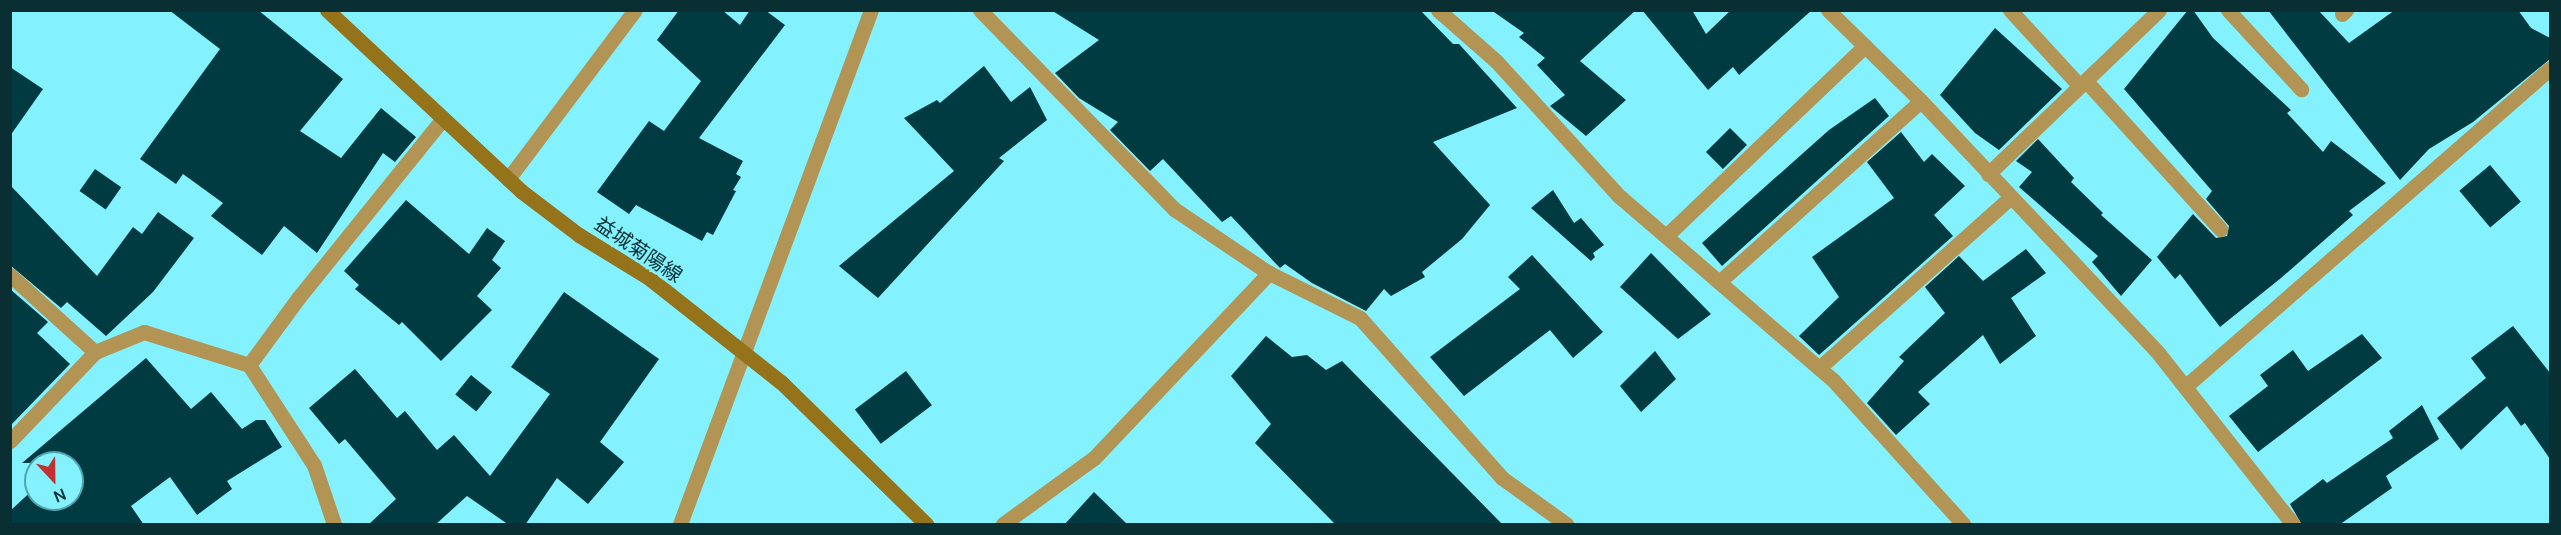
<!DOCTYPE html>
<html>
<head>
<meta charset="utf-8">
<style>
	body { margin:0 }
	#map { position:relative; width:2561px; height:535px; overflow:hidden; background:#83f1fe; font-family:Manrope,"Noto Sans JP",sans-serif }
	div>[style] { position:absolute }
	[style*='--x'] { left:calc(var(--x)*1px); top:calc(var(--y)*1px); width:calc(var(--w)*1px); rotate:calc(var(--a)*1deg) }
	.building>* { inset:0; background:#003b41; transform-origin:0 0 }
	.minor>* { height:15px; margin:-7.5px; padding:0 7.5px; transform-origin:7.5px; border-radius:7.5px; background:#b29555 }
	.tertiary>* { height:15px; margin:-7.5px; padding:0 7.5px; transform-origin:7.5px; border-radius:7.5px; background:#b29555 }
	.secondary>* { height:15px; margin:-7.5px; padding:0 7.5px; transform-origin:7.5px; border-radius:7.5px; background:#95731a }
	span { translate:-50% -50%; white-space:nowrap; text-align:center; line-height:1.15; -webkit-text-stroke:6px #83f1fe; paint-order:stroke }
	.street-label { font-size:20px; color:#0a2f33 }
	.frame { position:absolute; inset:0; border:12px solid #0a2f33; pointer-events:none }
	.north { position:absolute; left:24px; top:451px; width:60px; height:60px; box-sizing:border-box; background:#83f1fe; border:2px solid #53a3ad; border-radius:50%; rotate:158deg; font-size:16px; font-weight:700; line-height:24px; text-align:center; color:#0a2f33 }
	.north::after { content:''; display:block; margin:auto; width:21px; height:27px; background:#c03131; clip-path:polygon(50% 0,100% 100%,50% 72%,0 100%) }
</style>
</head>
<body>
<div id="map">
	<div class="building">
		<div style="clip-path:polygon(169px 10px,258px 10px,343px 79px,300px 131px,341px 158px,381px 108px,416px 137px,395px 162px,383px 153px,317px 253px,284px 226px,262px 255px,211px 216px,223px 203px,183px 174px,176px 184px,140px 159px,220px 49px)"></div>
		<div style="clip-path:polygon(679px 10px,722px 10px,740px 25px,750px 10px,765px 10px,785px 25px,699px 138px,743px 161px,736px 174px,741px 177px,733px 190px,736px 191px,713px 235px,707px 232px,702px 241px,636px 205px,629px 214px,597px 192px,649px 121px,664px 131px,701px 81px,657px 40px)"></div>
		<div style="clip-path:polygon(1051px 10px,1420px 10px,1453px 44px,1459px 44px,1517px 108px,1433px 142px,1490px 205px,1462px 239px,1422px 272px,1425px 277px,1391px 296px,1384px 289px,1366px 311px,1312px 283px,1285px 264px,1280px 268px,1231px 216px,1222px 222px,1163px 159px,1150px 171px,1110px 130px,1118px 122px,1079px 98px,1055px 73px,1099px 40px)"></div>
		<div style="clip-path:polygon(1491px 10px,1636px 10px,1580px 61px,1626px 100px,1586px 136px,1550px 106px,1565px 95px,1537px 65px,1545px 58px,1519px 37px,1524px 33px)"></div>
		<div style="clip-path:polygon(1642px 10px,1692px 10px,1706px 34px,1731px 10px,1812px 10px,1739px 75px,1733px 67px,1708px 90px)"></div>
		<div style="clip-path:polygon(2188px 10px,2193px 10px,2213px 38px,2291px 110px,2287px 113px,2323px 152px,2331px 141px,2386px 183px,2349px 211px,2353px 215px,2281px 278px,2220px 327px,2180px 274px,2175px 279px,2157px 257px,2193px 214px,2216px 238px,2227px 236px,2229px 226px,2206px 199px,2212px 191px,2124px 89px)"></div>
		<div style="clip-path:polygon(2268px 10px,2318px 10px,2349px 43px,2395px 10px,2518px 10px,2531px 28px,2550px 38px,2550px 59px,2473px 122px,2429px 149px,2400px 180px)"></div>
		<div style="clip-path:polygon(1995px 28px,2062px 89px,1999px 150px,1975px 133px,1940px 95px)"></div>
		<div style="clip-path:polygon(984px 66px,1011px 102px,1030px 87px,1047px 120px,999px 158px,1004px 161px,878px 298px,839px 266px,954px 171px,904px 118px,937px 100px,940px 103px)"></div>
		<div style="clip-path:polygon(10px 67px,43px 89px,10px 136px)"></div>
		<div style="clip-path:polygon(1875px 98px,1889px 116px,1722px 266px,1702px 243px,1829px 130px)"></div>
		<div style="left:1730px;top:128px;width:24px;height:34px;rotate:45deg"></div>
		<div style="clip-path:polygon(1901px 132px,1924px 162px,1932px 154px,1965px 186px,1934px 215px,1953px 236px,1819px 355px,1799px 336px,1839px 297px,1812px 257px,1894px 198px,1867px 162px)"></div>
		<div style="clip-path:polygon(2038px 139px,2074px 178px,2071px 182px,2103px 213px,2101px 215px,2152px 260px,2121px 296px,2092px 262px,2098px 256px,2019px 187px,2032px 172px,2016px 161px)"></div>
		<div style="left:2490px;top:165px;width:48px;height:40px;rotate:50deg"></div>
		<div style="left:95px;top:169px;width:32px;height:27px;rotate:35deg"></div>
		<div style="clip-path:polygon(10px 185px,97px 276px,133px 227px,142px 234px,158px 212px,194px 238px,153px 292px,106px 336px,67px 302px,61px 308px,10px 265px)"></div>
		<div style="clip-path:polygon(1553px 190px,1574px 223px,1581px 218px,1604px 245px,1593px 253px,1595px 257px,1591px 261px,1531px 208px)"></div>
		<div style="clip-path:polygon(406px 200px,469px 254px,487px 228px,505px 241px,492px 260px,501px 268px,477px 296px,492px 310px,441px 361px,402px 322px,399px 325px,355px 289px,359px 285px,344px 271px)"></div>
		<div style="clip-path:polygon(2026px 249px,2046px 273px,2011px 298px,2036px 336px,2000px 364px,1983px 335px,1918px 392px,1930px 404px,1896px 435px,1867px 403px,1904px 361px,1899px 357px,1945px 313px,1925px 287px,1959px 256px,1983px 281px)"></div>
		<div style="clip-path:polygon(1651px 253px,1711px 314px,1678px 339px,1620px 287px)"></div>
		<div style="clip-path:polygon(1532px 255px,1603px 332px,1573px 358px,1550px 330px,1464px 396px,1430px 357px,1520px 289px,1508px 277px)"></div>
		<div style="clip-path:polygon(10px 289px,48px 322px,37px 333px,70px 364px,10px 426px)"></div>
		<div style="clip-path:polygon(564px 292px,659px 359px,600px 442px,624px 462px,588px 504px,557px 478px,525px 525px,509px 525px,467px 496px,435px 525px,368px 525px,396px 499px,345px 439px,339px 444px,309px 408px,355px 369px,397px 418px,405px 411px,437px 450px,454px 435px,490px 476px,550px 394px,511px 367px)"></div>
		<div style="clip-path:polygon(2513px 326px,2550px 373px,2550px 459px,2525px 423px,2521px 426px,2507px 406px,2461px 450px,2437px 418px,2486px 378px,2471px 358px)"></div>
		<div style="clip-path:polygon(2362px 334px,2382px 358px,2258px 452px,2229px 416px,2268px 386px,2260px 375px,2293px 350px,2308px 371px)"></div>
		<div style="clip-path:polygon(1266px 336px,1292px 357px,1307px 355px,1326px 370px,1342px 361px,1503px 525px,1336px 525px,1255px 443px,1271px 424px,1231px 376px)"></div>
		<div style="clip-path:polygon(1655px 351px,1676px 379px,1641px 412px,1620px 386px)"></div>
		<div style="clip-path:polygon(146px 358px,191px 409px,211px 392px,242px 429px,256px 420px,265px 420px,282px 447px,227px 481px,232px 489px,197px 515px,170px 477px,131px 506px,144px 525px,10px 525px,10px 511px,36px 487px,36px 499px,72px 499px,72px 463px,22px 463px)"></div>
		<div style="left:906px;top:371px;width:43px;height:64px;rotate:53deg"></div>
		<div style="left:471px;top:375px;width:27px;height:25px;rotate:39deg"></div>
		<div style="clip-path:polygon(2422px 405px,2439px 439px,2386px 476px,2392px 488px,2339px 525px,2302px 525px,2290px 504px,2323px 479px,2327px 483px,2393px 438px,2389px 431px)"></div>
		<div style="clip-path:polygon(1094px 492px,1128px 525px,1064px 525px)"></div>
	</div>
	<div class="minor">
		<div style="--x:980;--y:10;--w:278;--a:45.7"></div>
		<div style="--x:1174;--y:209;--w:115;--a:34"></div>
		<div style="--x:1438;--y:10;--w:77;--a:41.3"></div>
		<div style="--x:1496;--y:61;--w:183;--a:47.7"></div>
		<div style="--x:1619;--y:196;--w:282;--a:40.7"></div>
		<div style="--x:1833;--y:380;--w:194;--a:47.9"></div>
		<div style="--x:1828;--y:10;--w:130;--a:44.4"></div>
		<div style="--x:1921;--y:101;--w:347;--a:46.7"></div>
		<div style="--x:2159;--y:354;--w:216;--a:51.8"></div>
		<div style="--x:2010;--y:10;--w:103;--a:47.4"></div>
		<div style="--x:2228;--y:10;--w:108;--a:47.3"></div>
		<div style="--x:2342;--y:14;--w:6;--a:-45"></div>
		<div style="--x:2086;--y:81;--w:200;--a:47.8"></div>
		<div style="--x:1988;--y:174;--w:237;--a:-43.8"></div>
		<div style="--x:508;--y:179;--w:211;--a:-53.1"></div>
		<div style="--x:1666;--y:236;--w:275;--a:-43.7"></div>
		<div style="--x:10;--y:275;--w:115;--a:42.2"></div>
		<div style="--x:1719;--y:282;--w:271;--a:-41.9"></div>
		<div style="--x:249;--y:365;--w:84;--a:-53.7"></div>
		<div style="--x:299;--y:297;--w:228;--a:-51.1"></div>
		<div style="--x:1819;--y:368;--w:256;--a:-41.7"></div>
		<div style="--x:2187;--y:385;--w:482;--a:-41.1"></div>
		<div style="--x:10;--y:441;--w:123;--a:-46.3"></div>
		<div style="--x:95;--y:352;--w:53;--a:-22.2"></div>
		<div style="--x:144;--y:332;--w:110;--a:17.4"></div>
		<div style="--x:249;--y:365;--w:119;--a:57"></div>
		<div style="--x:314;--y:465;--w:62;--a:71.3"></div>
		<div style="--x:1003;--y:524;--w:112;--a:-36"></div>
		<div style="--x:1094;--y:458;--w:255;--a:-46.6"></div>
		<div style="--x:1269;--y:273;--w:102;--a:26.3"></div>
		<div style="--x:1360;--y:318;--w:214;--a:48.4"></div>
		<div style="--x:1502;--y:478;--w:79;--a:35.7"></div>
	</div>
	<div class="tertiary">
		<div style="--x:680;--y:524;--w:548;--a:-69.62"></div>
	</div>
	<div class="secondary">
		<div style="--x:327;--y:10;--w:265;--a:43"></div>
		<div style="--x:521;--y:191;--w:73;--a:37.2"></div>
		<div style="--x:579;--y:235;--w:82;--a:31.6"></div>
		<div style="--x:649;--y:278;--w:169;--a:38.3"></div>
		<div style="--x:782;--y:383;--w:202;--a:44.4"></div>
	</div>
	<div class="street-label">
		<span style="left:639px;top:249px;rotate:34deg">益城菊陽線</span>
	</div>
	<div class="frame"></div>
	<div class="north">N</div>
</div>
</body>
</html>
